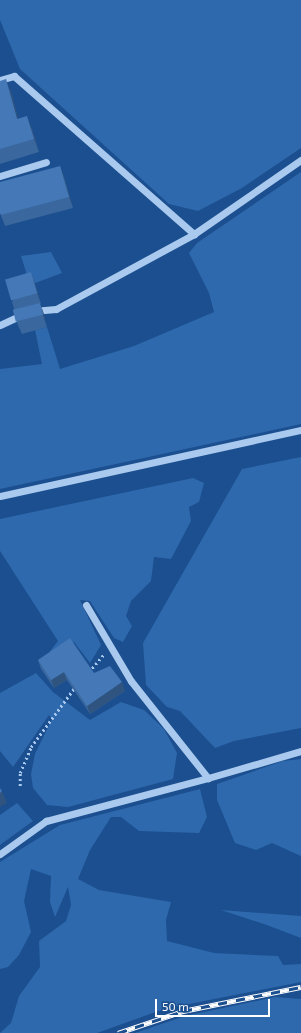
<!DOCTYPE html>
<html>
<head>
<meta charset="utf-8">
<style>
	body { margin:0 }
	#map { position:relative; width:301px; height:1033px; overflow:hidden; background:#1b4f8f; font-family:"Exo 2",sans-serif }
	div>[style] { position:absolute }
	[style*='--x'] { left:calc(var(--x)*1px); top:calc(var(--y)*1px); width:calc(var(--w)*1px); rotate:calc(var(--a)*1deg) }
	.green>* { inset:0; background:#2e69ad }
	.path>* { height:2.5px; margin-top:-1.25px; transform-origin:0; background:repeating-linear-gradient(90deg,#a9c9ee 0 2px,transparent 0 5px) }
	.minor>* { height:7px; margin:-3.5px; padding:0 3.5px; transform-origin:3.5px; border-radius:3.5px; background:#a9c9ee }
	.rail>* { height:4.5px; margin-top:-2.25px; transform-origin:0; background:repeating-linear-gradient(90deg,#1b4f8f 0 9px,#fff 0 18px); box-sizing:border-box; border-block:1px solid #fff }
	.wall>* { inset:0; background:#3a679d }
	.shaded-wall>* { inset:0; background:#305480 }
	.building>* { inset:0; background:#4478b7; transform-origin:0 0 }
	span { translate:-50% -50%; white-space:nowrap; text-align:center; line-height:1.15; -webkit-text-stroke:4px #1b4f8f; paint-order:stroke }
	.scale { position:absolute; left:155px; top:999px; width:115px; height:18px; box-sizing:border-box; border:2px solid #fff; border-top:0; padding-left:5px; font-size:12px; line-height:14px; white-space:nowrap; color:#fff; -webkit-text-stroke:3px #1b4f8f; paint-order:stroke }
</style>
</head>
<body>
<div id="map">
	<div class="green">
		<div style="clip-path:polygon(0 0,301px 0,301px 148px,242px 188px,198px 211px,169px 204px,20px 69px,0 20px)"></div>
		<div style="clip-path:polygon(301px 172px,301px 424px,0 489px,0 369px,42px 364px,35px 330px,47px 327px,60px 369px,134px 346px,214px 312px,209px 293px,189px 253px,197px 243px)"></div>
		<div style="clip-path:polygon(51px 252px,62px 273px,30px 285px,21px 256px)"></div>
		<div style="clip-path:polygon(301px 457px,301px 728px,234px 741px,215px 748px,180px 711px,167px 707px,146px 685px,143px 643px,242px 469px)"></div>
		<div style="clip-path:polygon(193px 478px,204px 483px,199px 502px,189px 507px,191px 521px,171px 559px,154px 557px,151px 581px,131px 601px,126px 616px,132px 626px,123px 642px,114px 638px,90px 601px,80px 600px,101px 645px,90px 663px,74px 642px,48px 654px,58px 641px,0 551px,0 519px)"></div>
		<div style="clip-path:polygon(36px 673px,53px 692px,90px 720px,121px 702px,144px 710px,164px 729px,177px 753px,173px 779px,68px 807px,47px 805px,33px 788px,31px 774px,35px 754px,52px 719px,49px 715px,13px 767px,0 751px,0 693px)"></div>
		<div style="clip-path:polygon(301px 759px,301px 856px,272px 843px,256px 850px,235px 843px,217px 800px,217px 784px,283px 761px)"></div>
		<div style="clip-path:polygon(200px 789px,207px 817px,199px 833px,139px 831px,121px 817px,111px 817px,90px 850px,78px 879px,99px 890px,171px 902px,166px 920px,167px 941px,214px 953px,278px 956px,283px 965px,301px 964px,301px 982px,164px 1009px,97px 1033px,0 1033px,11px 1023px,19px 996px,40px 967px,39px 941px,66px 921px,71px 905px,68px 887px,55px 917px,50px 902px,51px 876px,31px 869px,24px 901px,31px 932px,19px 955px,8px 967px,0 969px,0 862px,60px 825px)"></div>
		<div style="clip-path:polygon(17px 803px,33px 821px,0 845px,0 815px)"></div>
		<div style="clip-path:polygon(221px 910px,301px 916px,301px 938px,264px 924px)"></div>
		<div style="clip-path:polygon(275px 997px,301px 999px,301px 1033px,135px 1033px,185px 1016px)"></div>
	</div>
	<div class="path">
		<div style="--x:89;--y:672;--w:23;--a:-50"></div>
		<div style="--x:20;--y:786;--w:13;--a:-90"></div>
		<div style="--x:20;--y:773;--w:28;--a:-67"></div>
		<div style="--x:31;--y:747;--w:74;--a:-53.7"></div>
	</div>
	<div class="minor">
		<div style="--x:0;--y:80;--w:15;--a:-16"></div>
		<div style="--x:14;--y:76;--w:240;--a:41.3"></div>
		<div style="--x:194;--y:234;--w:130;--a:-34.7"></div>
		<div style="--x:0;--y:176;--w:48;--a:-16.9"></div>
		<div style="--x:33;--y:311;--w:23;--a:-5"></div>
		<div style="--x:56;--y:309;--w:157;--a:-28.5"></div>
		<div style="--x:0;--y:325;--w:26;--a:-25"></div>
		<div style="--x:0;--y:496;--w:308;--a:-12.4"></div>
		<div style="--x:86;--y:605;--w:88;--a:59.4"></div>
		<div style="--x:131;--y:681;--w:124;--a:51.6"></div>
		<div style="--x:208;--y:778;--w:97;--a:-16.2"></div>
		<div style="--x:0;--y:854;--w:57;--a:-35.7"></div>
		<div style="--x:46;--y:821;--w:168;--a:-14.9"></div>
	</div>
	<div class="rail">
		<div style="--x:118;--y:1033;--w:69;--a:-18.7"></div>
		<div style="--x:183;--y:1011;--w:120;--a:-11.5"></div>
	</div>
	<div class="wall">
		<div style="clip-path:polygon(0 81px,11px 92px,18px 119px,32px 129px,39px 152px,0 164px)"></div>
		<div style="clip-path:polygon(60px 166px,64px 177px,73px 208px,5px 226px,0 213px)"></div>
		<div style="clip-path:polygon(31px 272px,35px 284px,41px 304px,40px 304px,47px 327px,22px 334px,17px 323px,15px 312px,12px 302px)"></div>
		<div style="clip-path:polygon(38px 660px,125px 691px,90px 714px,67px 680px,54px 688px,41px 669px)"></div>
	</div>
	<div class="shaded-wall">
		<div style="clip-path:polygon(6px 79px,11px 92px,22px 132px,17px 119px)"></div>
		<div style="clip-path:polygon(27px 116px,32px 129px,39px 152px,34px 139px)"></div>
		<div style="clip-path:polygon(60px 166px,64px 177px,73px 208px,69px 197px)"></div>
		<div style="clip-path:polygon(31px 272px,35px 284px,41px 304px,37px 293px)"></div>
		<div style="clip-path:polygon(40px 303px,44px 314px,47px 327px,43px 315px)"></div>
		<div style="clip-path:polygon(64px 672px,67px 680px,54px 688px,51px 680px)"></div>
		<div style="clip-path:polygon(122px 682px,125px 691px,90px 714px,87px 706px)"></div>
		<div style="clip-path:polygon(2px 791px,7px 803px,0 807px,0 793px)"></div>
	</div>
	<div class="building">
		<div style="clip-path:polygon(6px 79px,17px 119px,27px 116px,34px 139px,0 149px,0 81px)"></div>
		<div style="clip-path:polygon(60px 166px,69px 197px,1px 215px,0 213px,0 182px)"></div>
		<div style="left:31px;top:272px;width:22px;height:27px;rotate:74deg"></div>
		<div style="left:40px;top:303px;width:12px;height:28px;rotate:76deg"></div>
		<div style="clip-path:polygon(70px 638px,94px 673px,110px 666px,122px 682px,87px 706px,64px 672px,51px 680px,38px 660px)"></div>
		<div style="clip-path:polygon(0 788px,2px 791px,0 793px)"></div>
	</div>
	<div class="scale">50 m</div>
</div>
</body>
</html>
